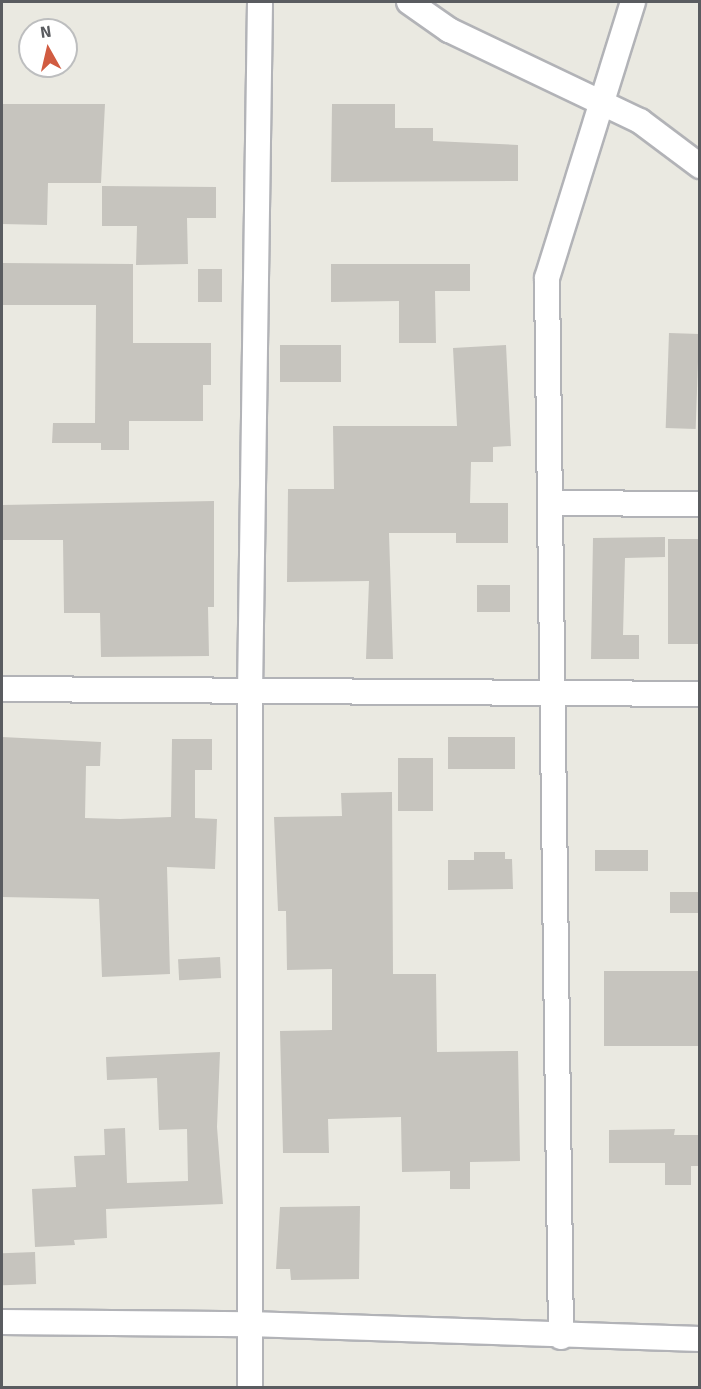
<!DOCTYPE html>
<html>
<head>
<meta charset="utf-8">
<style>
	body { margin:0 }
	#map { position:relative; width:701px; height:1389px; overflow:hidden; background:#eae9e1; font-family:Signika,sans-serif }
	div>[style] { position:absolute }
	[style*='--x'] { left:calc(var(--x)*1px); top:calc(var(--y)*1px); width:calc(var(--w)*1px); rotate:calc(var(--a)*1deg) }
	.building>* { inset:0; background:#c6c4be; transform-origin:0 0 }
	.roads { filter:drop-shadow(2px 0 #b2b3b7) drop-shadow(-2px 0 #b2b3b7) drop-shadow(0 2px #b2b3b7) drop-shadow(0 -2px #b2b3b7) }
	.minor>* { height:24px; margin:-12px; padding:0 12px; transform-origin:12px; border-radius:12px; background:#fff }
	span { translate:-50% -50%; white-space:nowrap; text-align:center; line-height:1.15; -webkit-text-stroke:4.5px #fff; paint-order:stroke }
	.frame { position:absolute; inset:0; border:3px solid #5a5c60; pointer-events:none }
	.north { position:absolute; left:18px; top:18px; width:60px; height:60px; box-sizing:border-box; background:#fff; border:2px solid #bdbebf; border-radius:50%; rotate:352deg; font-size:16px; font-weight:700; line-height:24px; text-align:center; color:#5a5c60 }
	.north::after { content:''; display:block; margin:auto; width:21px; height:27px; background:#d15c41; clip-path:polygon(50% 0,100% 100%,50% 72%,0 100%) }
</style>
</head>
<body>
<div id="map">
	<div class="building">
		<div style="clip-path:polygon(2px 104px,105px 104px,101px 183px,48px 183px,47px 225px,2px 224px)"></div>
		<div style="clip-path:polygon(332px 104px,395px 104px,395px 128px,433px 128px,433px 141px,518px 145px,518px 181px,331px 182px)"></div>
		<div style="clip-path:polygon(102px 186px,216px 187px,216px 218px,187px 218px,188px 264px,136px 265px,137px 226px,102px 226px)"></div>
		<div style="clip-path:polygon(2px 263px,133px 264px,133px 343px,211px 343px,211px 385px,203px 385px,203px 421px,129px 421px,129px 450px,101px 450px,101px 443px,52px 443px,53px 423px,95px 423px,96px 305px,2px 305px)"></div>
		<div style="clip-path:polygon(331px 264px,470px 264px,470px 291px,435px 291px,436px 343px,399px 343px,399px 301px,331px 302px)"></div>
		<div style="left:222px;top:269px;width:33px;height:24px;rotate:90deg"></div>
		<div style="left:669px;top:333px;width:30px;height:95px;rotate:2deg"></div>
		<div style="left:341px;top:345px;width:37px;height:61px;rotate:90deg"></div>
		<div style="clip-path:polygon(506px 345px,511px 446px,493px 447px,493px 462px,471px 462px,470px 503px,508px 503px,508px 543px,456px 543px,456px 533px,389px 533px,393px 659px,366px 659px,369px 581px,287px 582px,288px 489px,334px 489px,333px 426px,457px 426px,453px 348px)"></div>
		<div style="clip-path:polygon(214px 501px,214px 607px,208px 607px,209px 656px,101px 657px,100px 613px,64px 613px,63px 540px,2px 540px,2px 505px)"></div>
		<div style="clip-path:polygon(665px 537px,665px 557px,625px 558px,623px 635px,639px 635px,639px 659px,591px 659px,593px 538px)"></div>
		<div style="left:699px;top:539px;width:105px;height:31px;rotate:90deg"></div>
		<div style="left:477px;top:585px;width:33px;height:27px"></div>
		<div style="clip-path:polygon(2px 737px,101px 742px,100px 766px,86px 766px,85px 818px,120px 819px,171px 817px,172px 739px,212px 739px,212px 770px,195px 770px,195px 818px,217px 819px,215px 869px,167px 867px,170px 974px,102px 977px,99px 899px,2px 897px)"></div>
		<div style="left:515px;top:737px;width:32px;height:67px;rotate:90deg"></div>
		<div style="left:398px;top:758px;width:35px;height:53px"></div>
		<div style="clip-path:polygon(392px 792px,393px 974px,436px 974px,437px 1052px,518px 1051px,520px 1161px,470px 1162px,470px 1189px,450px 1189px,450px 1171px,402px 1172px,401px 1117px,328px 1119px,329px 1153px,283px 1153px,280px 1031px,332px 1030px,332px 969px,287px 970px,286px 911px,278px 911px,274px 817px,342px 816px,341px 793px)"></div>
		<div style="left:595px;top:850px;width:53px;height:21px"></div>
		<div style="clip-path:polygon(474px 852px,505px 852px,505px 859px,512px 859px,513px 889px,448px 890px,448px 860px,474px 860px)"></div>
		<div style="left:670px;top:892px;width:29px;height:21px"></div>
		<div style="left:220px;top:957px;width:21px;height:42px;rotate:87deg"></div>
		<div style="left:699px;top:971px;width:75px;height:95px;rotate:90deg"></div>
		<div style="clip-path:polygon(220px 1052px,217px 1127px,223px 1204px,106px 1209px,107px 1238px,74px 1240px,75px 1245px,35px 1247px,32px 1189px,76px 1187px,74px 1156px,105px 1155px,104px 1129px,125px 1128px,127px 1183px,188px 1181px,187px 1129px,159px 1130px,157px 1078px,107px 1080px,106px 1057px)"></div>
		<div style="clip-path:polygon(675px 1129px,674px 1135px,699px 1135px,699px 1166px,691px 1166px,691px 1185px,665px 1185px,665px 1163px,609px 1163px,609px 1130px)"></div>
		<div style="clip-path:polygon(360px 1206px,359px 1279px,291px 1280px,290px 1269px,276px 1269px,280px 1207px)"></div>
		<div style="left:35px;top:1252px;width:32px;height:33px;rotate:88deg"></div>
	</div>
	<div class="roads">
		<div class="minor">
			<div style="--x:409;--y:2;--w:49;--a:35"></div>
			<div style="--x:449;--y:30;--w:212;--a:25.5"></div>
			<div style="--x:640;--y:121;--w:75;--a:36.9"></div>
			<div style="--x:550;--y:503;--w:150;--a:0.4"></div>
			<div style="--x:2;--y:689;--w:698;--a:0.41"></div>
			<div style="--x:2;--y:1322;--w:247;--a:0.5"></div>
			<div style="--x:249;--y:1324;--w:451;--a:1.9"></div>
			<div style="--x:561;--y:1337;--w:1059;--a:-90.76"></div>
			<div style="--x:547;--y:278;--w:289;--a:-72.7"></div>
			<div style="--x:250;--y:1388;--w:695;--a:-90"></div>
			<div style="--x:250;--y:693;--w:691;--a:-89.17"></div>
		</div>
	</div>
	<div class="frame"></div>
	<div class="north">N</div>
</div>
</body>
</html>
